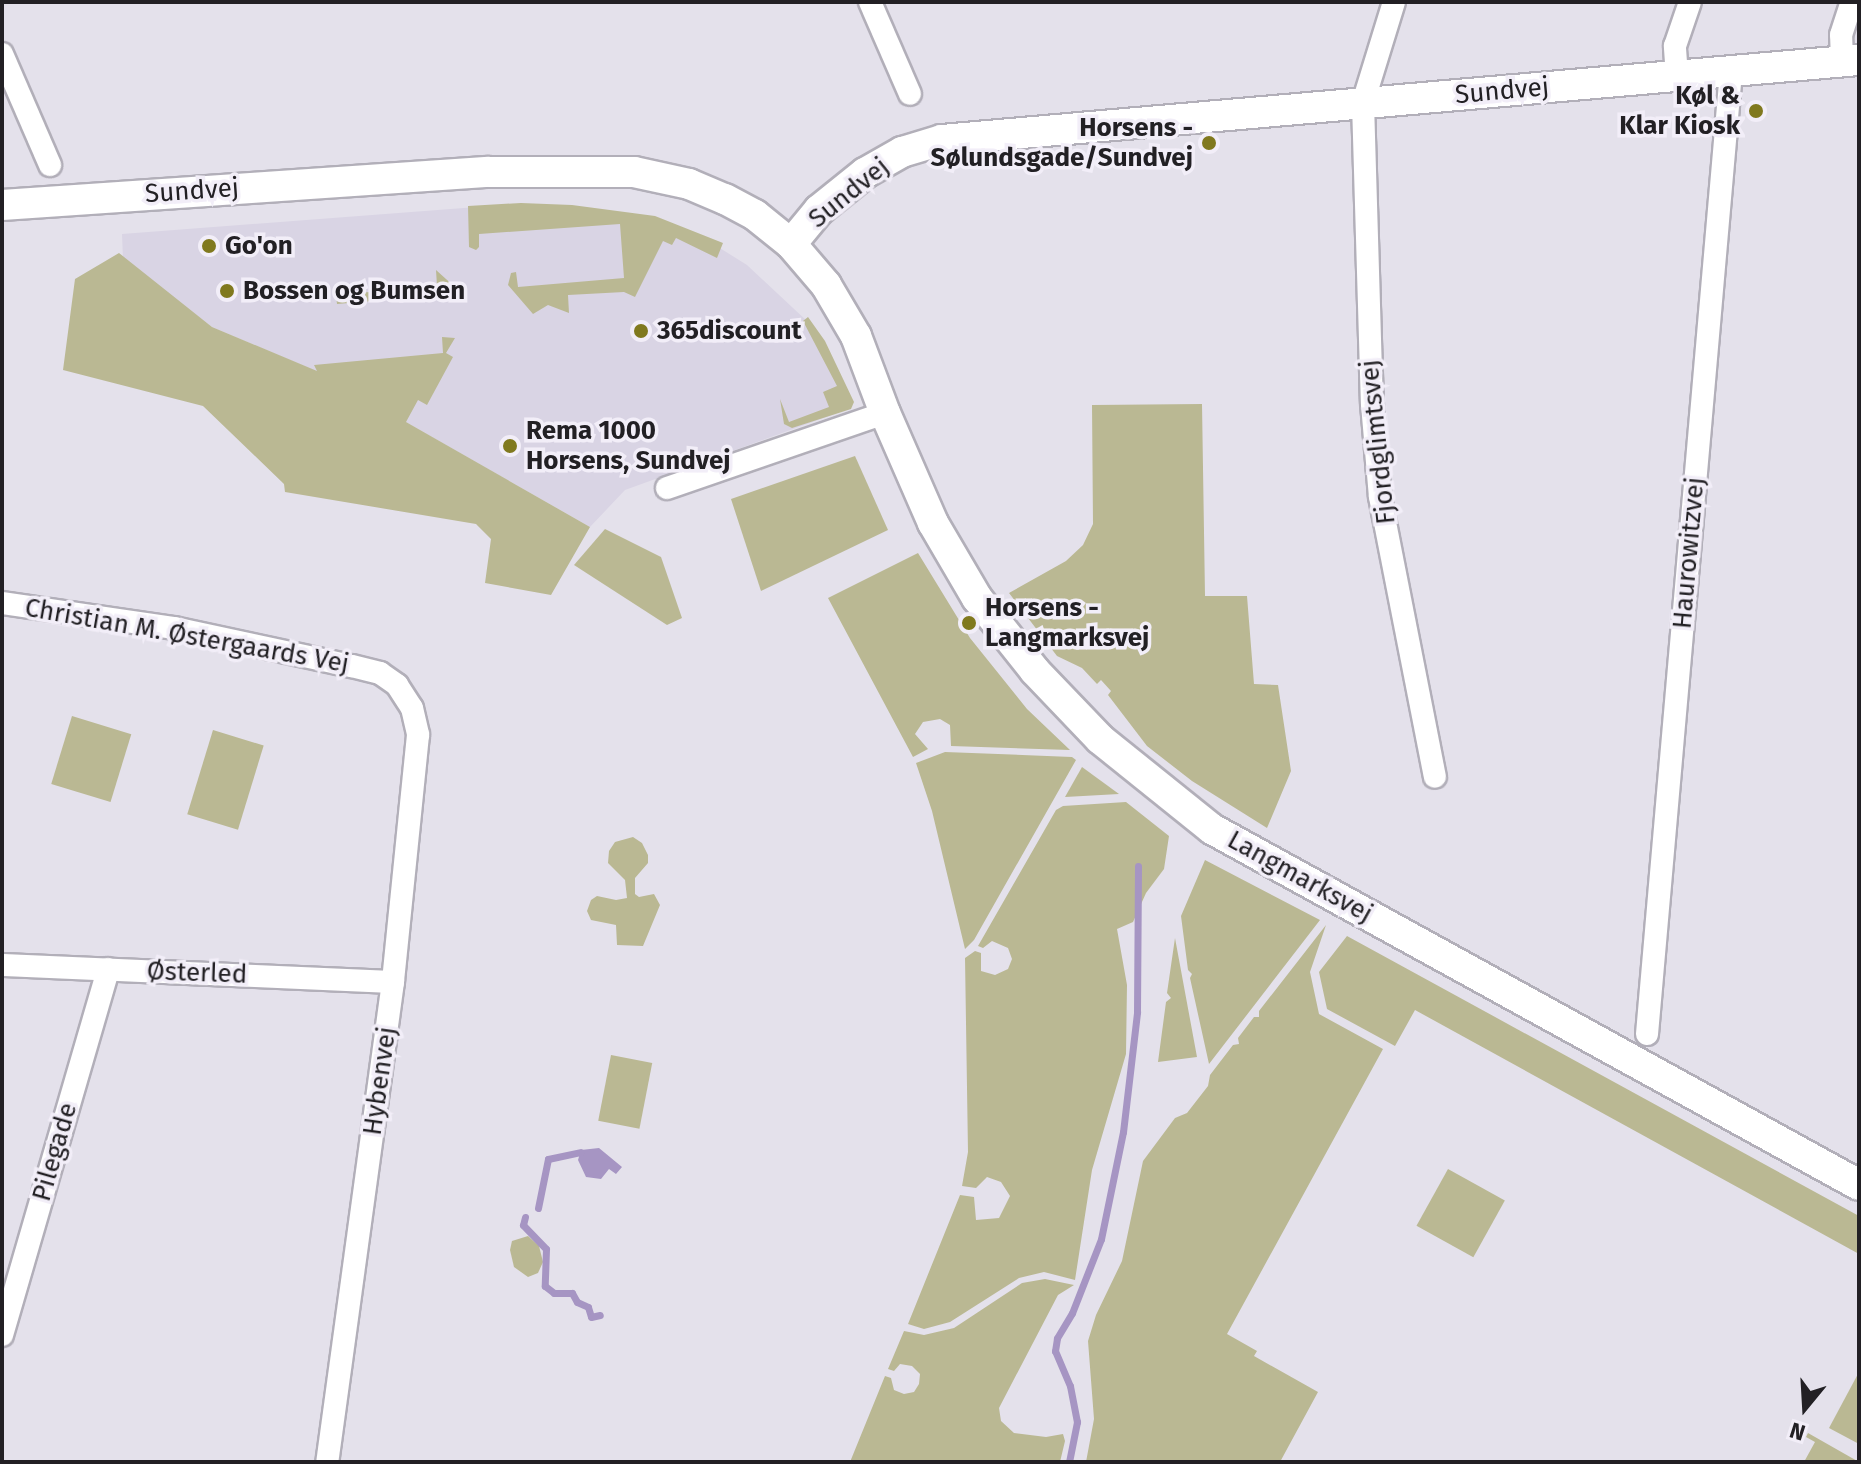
<!DOCTYPE html>
<html>
<head>
<meta charset="utf-8">
<style>
	body { margin:0 }
	#map { position:relative; width:1861px; height:1464px; overflow:hidden; background:#e4e1eb; font-family:"Fira Sans",sans-serif }
	div>[style] { position:absolute }
	[style*='--x'] { left:calc(var(--x)*1px); top:calc(var(--y)*1px); width:calc(var(--w)*1px); rotate:calc(var(--a)*1deg) }
	.built>* { inset:0; background:#d9d4e4 }
	.green>* { inset:0; background:#bab893; transform-origin:0 0 }
	.water>* { inset:0; background:#a695c3 }
	.stream>* { height:7px; margin:-3.5px; padding:0 3.5px; transform-origin:3.5px; border-radius:3.5px; background:#a695c3 }
	.roads { filter:drop-shadow(2px 0 #b2afb9) drop-shadow(-2px 0 #b2afb9) drop-shadow(0 2px #b2afb9) drop-shadow(0 -2px #b2afb9) }
	.street>* { height:22px; margin:-11px; padding:0 11px; transform-origin:11px; border-radius:11px; background:#fff }
	.secondary>* { height:30px; margin:-15px; padding:0 15px; transform-origin:15px; border-radius:15px; background:#fff }
	.dots>* { width:22px; height:22px; translate:-50% -50%; box-sizing:border-box; border:4px solid #f2eef8; border-radius:50% }
	span { translate:-50% -50%; white-space:nowrap; text-align:center; line-height:1.15; -webkit-text-stroke:7px #f2eef8; paint-order:stroke }
	.street-label { font-size:26px; color:#222024 }
	.poi-label { font-size:26px; color:#222024; font-weight:700 }
	.right { translate:-100% -50%; text-align:right }
	.left { translate:0 -50%; text-align:left }
	.frame { position:absolute; inset:0; border:4px solid #222024; pointer-events:none }
	.north { position:absolute; left:1765px; top:1368px; width:80px; height:80px; -webkit-text-stroke:6px #f2eef8; paint-order:stroke; rotate:198deg; font-size:22px; font-weight:700; line-height:32px; text-align:center; color:#222024 }
	.north::after { content:''; display:block; margin:auto; width:28px; height:36px; background:#222024; clip-path:polygon(50% 0,100% 100%,50% 72%,0 100%) }
</style>
</head>
<body>
<div id="map">
	<div class="built">
		<div style="clip-path:polygon(545px 206px,715px 245px,747px 265px,808px 322px,846px 395px,840px 412px,625px 490px,590px 527px,318px 372px,212px 327px,123px 259px,122px 234px,477px 207px)"></div>
	</div>
	<div class="green">
		<div style="clip-path:polygon(521px 203px,572px 205px,655px 216px,723px 243px,717px 258px,676px 238px,672px 245px,663px 241px,635px 297px,624px 292px,568px 295px,569px 313px,548px 305px,533px 314px,508px 285px,511px 273px,516px 272px,518px 287px,624px 278px,620px 224px,479px 234px,479px 247px,476px 250px,469px 247px,468px 206px)"></div>
		<div style="clip-path:polygon(119px 253px,212px 327px,317px 371px,314px 365px,443px 353px,442px 337px,455px 338px,446px 353px,453px 357px,427px 405px,418px 400px,406px 422px,590px 527px,551px 595px,485px 583px,491px 539px,476px 524px,285px 492px,284px 484px,203px 406px,63px 370px,75px 279px)"></div>
		<div style="clip-path:polygon(436px 270px,456px 288px,456px 294px,337px 304px,336px 295px,437px 286px)"></div>
		<div style="clip-path:polygon(808px 317px,825px 341px,854px 402px,851px 409px,792px 428px,784px 424px,780px 399px,789px 422px,829px 407px,823px 392px,837px 386px,803px 321px)"></div>
		<div style="clip-path:polygon(1202px 404px,1205px 596px,1247px 596px,1254px 684px,1278px 685px,1291px 771px,1267px 828px,1192px 781px,1147px 746px,1108px 695px,1111px 691px,1101px 680px,1097px 684px,1082px 668px,1057px 656px,1009px 593px,1066px 561px,1083px 545px,1093px 524px,1092px 405px)"></div>
		<div style="clip-path:polygon(855px 456px,888px 530px,761px 591px,731px 499px)"></div>
		<div style="clip-path:polygon(605px 529px,661px 557px,682px 618px,667px 625px,574px 565px)"></div>
		<div style="clip-path:polygon(918px 553px,970px 638px,1027px 709px,1070px 750px,951px 746px,950px 725px,940px 719px,923px 722px,915px 734px,928px 749px,913px 757px,828px 598px)"></div>
		<div style="left:72px;top:716px;width:62px;height:71px;rotate:17deg"></div>
		<div style="left:213px;top:730px;width:53px;height:88px;rotate:17deg"></div>
		<div style="clip-path:polygon(945px 752px,1072px 757px,1076px 760px,974px 940px,965px 949px,932px 811px,916px 763px)"></div>
		<div style="clip-path:polygon(1082px 767px,1119px 794px,1065px 797px)"></div>
		<div style="clip-path:polygon(1126px 802px,1169px 836px,1164px 869px,1146px 893px,1133px 922px,1117px 929px,1127px 985px,1126px 1054px,1092px 1170px,1075px 1280px,1044px 1272px,1019px 1278px,950px 1322px,924px 1329px,908px 1324px,960px 1195px,974px 1197px,976px 1220px,999px 1218px,1010px 1196px,1001px 1182px,987px 1177px,976px 1188px,962px 1186px,968px 1152px,965px 958px,975px 951px,981px 953px,981px 971px,995px 975px,1008px 969px,1012px 959px,1008px 948px,992px 941px,983px 948px,978px 946px,1056px 810px,1063px 806px)"></div>
		<div style="clip-path:polygon(633px 837px,642px 843px,648px 855px,648px 863px,635px 878px,635px 894px,639px 897px,654px 894px,660px 905px,643px 946px,617px 945px,616px 925px,591px 920px,587px 911px,591px 900px,597px 896px,616px 900px,627px 898px,625px 880px,608px 863px,609px 851px,615px 842px)"></div>
		<div style="clip-path:polygon(1205px 860px,1320px 920px,1209px 1064px,1190px 978px,1192px 974px,1188px 970px,1181px 916px)"></div>
		<div style="clip-path:polygon(1326px 925px,1310px 972px,1319px 1014px,1383px 1049px,1227px 1334px,1257px 1351px,1254px 1356px,1318px 1392px,1280px 1462px,1086px 1462px,1094px 1419px,1088px 1341px,1096px 1315px,1122px 1261px,1143px 1161px,1175px 1118px,1187px 1113px,1208px 1086px,1210px 1075px,1233px 1045px,1239px 1044px,1238px 1038px,1254px 1017px,1259px 1017px,1259px 1011px)"></div>
		<div style="clip-path:polygon(1347px 936px,1859px 1216px,1859px 1254px,1415px 1010px,1395px 1046px,1327px 1009px,1319px 972px)"></div>
		<div style="clip-path:polygon(1175px 938px,1197px 1057px,1158px 1062px,1166px 1002px,1171px 998px,1167px 993px)"></div>
		<div style="left:611px;top:1055px;width:42px;height:67px;rotate:11deg"></div>
		<div style="left:1448px;top:1169px;width:65px;height:65px;rotate:29deg"></div>
		<div style="clip-path:polygon(528px 1236px,539px 1246px,543px 1262px,538px 1273px,528px 1277px,514px 1267px,510px 1250px,512px 1241px)"></div>
		<div style="clip-path:polygon(1045px 1279px,1074px 1285px,1058px 1295px,999px 1408px,1001px 1421px,1014px 1433px,1046px 1437px,1063px 1434px,1065px 1441px,1060px 1462px,850px 1462px,885px 1376px,891px 1378px,894px 1390px,904px 1394px,914px 1392px,919px 1384px,920px 1374px,912px 1366px,900px 1364px,894px 1371px,888px 1369px,904px 1331px,924px 1335px,954px 1328px,1022px 1283px)"></div>
		<div style="clip-path:polygon(1859px 1372px,1859px 1444px,1829px 1428px)"></div>
		<div style="clip-path:polygon(1808px 1433px,1859px 1462px,1804px 1462px,1815px 1442px,1806px 1437px)"></div>
	</div>
	<div class="water">
		<div style="clip-path:polygon(599px 1148px,622px 1167px,616px 1174px,609px 1169px,601px 1179px,586px 1177px,578px 1160px,581px 1150px)"></div>
	</div>
	<div class="stream">
		<div style="--x:538;--y:1208;--w:50;--a:-78.5"></div>
		<div style="--x:548;--y:1159;--w:33;--a:-12"></div>
		<div style="--x:525;--y:1217;--w:8;--a:104"></div>
		<div style="--x:523;--y:1225;--w:33;--a:46"></div>
		<div style="--x:546;--y:1249;--w:37;--a:92"></div>
		<div style="--x:545;--y:1286;--w:11;--a:38"></div>
		<div style="--x:554;--y:1293;--w:18;--a:0"></div>
		<div style="--x:572;--y:1293;--w:10;--a:61"></div>
		<div style="--x:577;--y:1302;--w:12;--a:24"></div>
		<div style="--x:588;--y:1307;--w:10;--a:73"></div>
		<div style="--x:591;--y:1317;--w:9;--a:-13"></div>
		<div style="--x:1069;--y:1462;--w:41;--a:-78.7"></div>
		<div style="--x:1077;--y:1422;--w:37;--a:-101"></div>
		<div style="--x:1070;--y:1386;--w:38;--a:-113"></div>
		<div style="--x:1055;--y:1351;--w:13;--a:-81"></div>
		<div style="--x:1057;--y:1338;--w:29;--a:-59"></div>
		<div style="--x:1072;--y:1313;--w:79;--a:-68.6"></div>
		<div style="--x:1101;--y:1239;--w:109;--a:-78.4"></div>
		<div style="--x:1123;--y:1132;--w:121;--a:-83.3"></div>
		<div style="--x:1137;--y:1012;--w:146;--a:-89.6"></div>
	</div>
	<div class="roads">
		<div class="street">
			<div style="--x:870;--y:2;--w:100;--a:66.5"></div>
			<div style="--x:1394;--y:2;--w:106;--a:107.1"></div>
			<div style="--x:1363;--y:103;--w:301;--a:88.3"></div>
			<div style="--x:1372;--y:404;--w:93;--a:85.1"></div>
			<div style="--x:1380;--y:497;--w:285;--a:78.9"></div>
			<div style="--x:2;--y:54;--w:121;--a:66.6"></div>
			<div style="--x:1842;--y:61;--w:26;--a:-92"></div>
			<div style="--x:1841;--y:35;--w:35;--a:-72"></div>
			<div style="--x:1677;--y:77;--w:31;--a:-94"></div>
			<div style="--x:1675;--y:46;--w:46;--a:-71.2"></div>
			<div style="--x:667;--y:488;--w:231;--a:-19"></div>
			<div style="--x:2;--y:603;--w:174;--a:8.3"></div>
			<div style="--x:174;--y:628;--w:182;--a:12.1"></div>
			<div style="--x:352;--y:666;--w:29;--a:14"></div>
			<div style="--x:380;--y:673;--w:21;--a:35"></div>
			<div style="--x:397;--y:685;--w:27;--a:57"></div>
			<div style="--x:412;--y:708;--w:28;--a:77"></div>
			<div style="--x:418;--y:735;--w:248;--a:95.8"></div>
			<div style="--x:393;--y:982;--w:485;--a:97.8"></div>
			<div style="--x:2;--y:965;--w:391;--a:2.5"></div>
			<div style="--x:1647;--y:1034;--w:967;--a:-85.01"></div>
			<div style="--x:2;--y:1335;--w:381;--a:-73.8"></div>
		</div>
		<div class="secondary">
			<div style="--x:2;--y:205;--w:488;--a:-3.9"></div>
			<div style="--x:489;--y:172;--w:145;--a:0"></div>
			<div style="--x:634;--y:172;--w:56;--a:12.3"></div>
			<div style="--x:689;--y:184;--w:39;--a:23"></div>
			<div style="--x:725;--y:199;--w:34;--a:28"></div>
			<div style="--x:755;--y:215;--w:46;--a:38.9"></div>
			<div style="--x:791;--y:244;--w:54;--a:49.5"></div>
			<div style="--x:826;--y:285;--w:59;--a:59.5"></div>
			<div style="--x:856;--y:336;--w:82;--a:69.4"></div>
			<div style="--x:885;--y:413;--w:120;--a:66.4"></div>
			<div style="--x:933;--y:523;--w:87;--a:59.6"></div>
			<div style="--x:977;--y:598;--w:93;--a:51.5"></div>
			<div style="--x:1035;--y:671;--w:94;--a:46.3"></div>
			<div style="--x:1100;--y:739;--w:144;--a:38.8"></div>
			<div style="--x:1212;--y:829;--w:738;--a:28.82"></div>
			<div style="--x:791;--y:244;--w:44;--a:-50.5"></div>
			<div style="--x:819;--y:210;--w:59;--a:-38.8"></div>
			<div style="--x:865;--y:173;--w:43;--a:-29.6"></div>
			<div style="--x:902;--y:152;--w:42;--a:-16.7"></div>
			<div style="--x:942;--y:140;--w:920;--a:-4.99"></div>
		</div>
	</div>
	<div class="dots">
		<div style="left:1756px;top:111px;background:#80791e"></div>
		<div style="left:1209px;top:143px;background:#80791e"></div>
		<div style="left:209px;top:246px;background:#80791e"></div>
		<div style="left:227px;top:291px;background:#80791e"></div>
		<div style="left:641px;top:331px;background:#80791e"></div>
		<div style="left:510px;top:446px;background:#80791e"></div>
		<div style="left:969px;top:623px;background:#80791e"></div>
	</div>
	<div class="street-label">
		<span style="left:1502px;top:91px;rotate:-5deg">Sundvej</span>
		<span style="left:192px;top:191px;rotate:-4deg">Sundvej</span>
		<span style="left:849px;top:193px;rotate:-39deg">Sundvej</span>
		<span style="left:1378px;top:442px;rotate:-96deg">Fjordglimtsvej</span>
		<span style="left:1689px;top:553px;rotate:-85deg">Haurowitzvej</span>
		<span style="left:187px;top:636px;rotate:10deg">Christian M. Østergaards Vej</span>
		<span style="left:1300px;top:877px;rotate:29deg">Langmarksvej</span>
		<span style="left:197px;top:973px;rotate:2deg">Østerled</span>
		<span style="left:380px;top:1081px;rotate:-82deg">Hybenvej</span>
		<span style="left:55px;top:1152px;rotate:-74deg">Pilegade</span>
	</div>
	<div class="poi-label">
		<span class="right" style="left:1740px;top:111px">Køl &amp;<br>Klar Kiosk</span>
		<span class="right" style="left:1193px;top:143px">Horsens -<br>Sølundsgade/Sundvej</span>
		<span class="left" style="left:225px;top:246px">Go'on</span>
		<span class="left" style="left:243px;top:291px">Bossen og Bumsen</span>
		<span class="left" style="left:657px;top:331px">365discount</span>
		<span class="left" style="left:526px;top:446px">Rema 1000<br>Horsens, Sundvej</span>
		<span class="left" style="left:985px;top:623px">Horsens -<br>Langmarksvej</span>
	</div>
	<div class="frame"></div>
	<div class="north">N</div>
</div>
</body>
</html>
